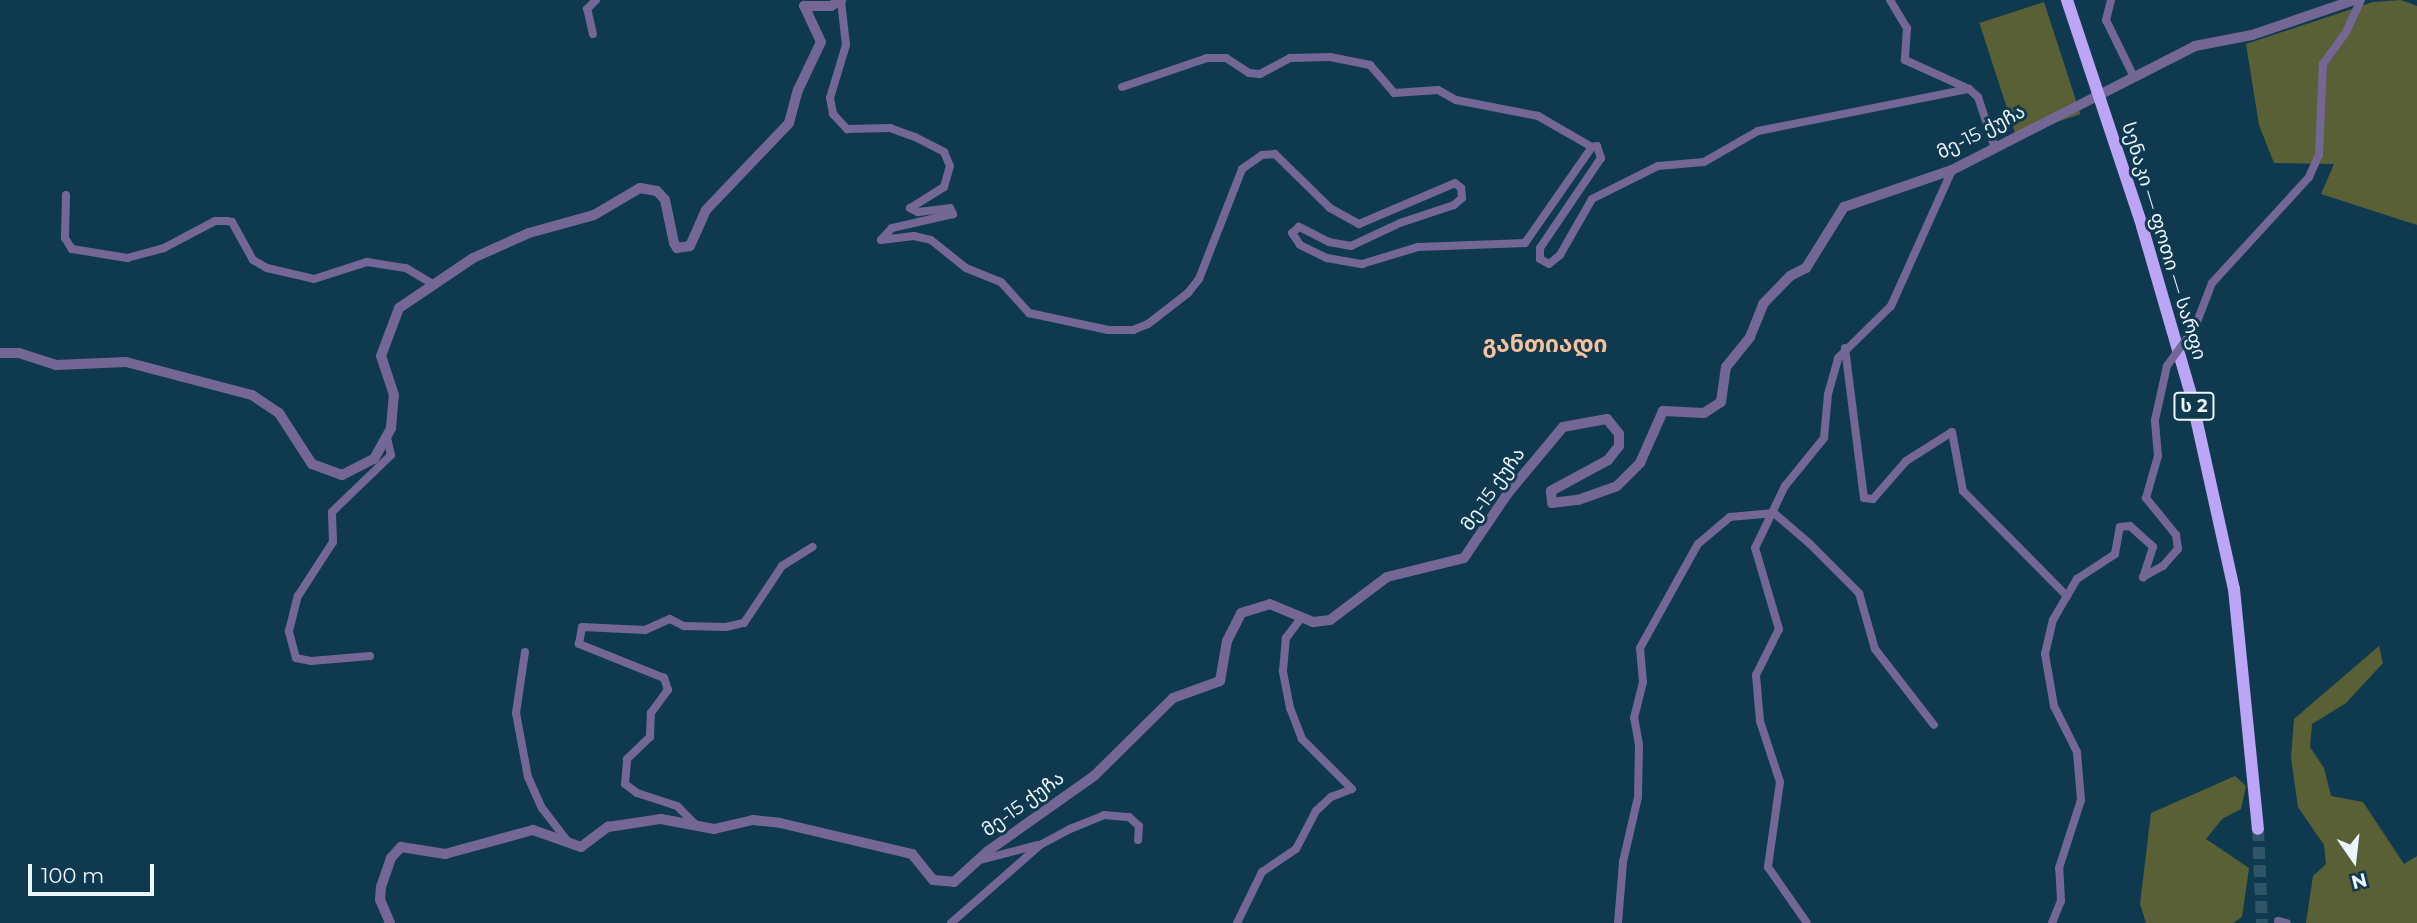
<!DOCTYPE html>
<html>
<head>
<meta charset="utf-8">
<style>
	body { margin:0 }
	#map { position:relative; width:2417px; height:923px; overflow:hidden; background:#0f394f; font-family:Montserrat,"Noto Sans Georgian",sans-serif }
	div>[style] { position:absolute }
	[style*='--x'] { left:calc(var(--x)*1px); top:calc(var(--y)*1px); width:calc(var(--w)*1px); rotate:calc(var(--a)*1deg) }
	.green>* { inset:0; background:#596035; transform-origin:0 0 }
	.trunk-tunnel>* { height:12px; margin-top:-6px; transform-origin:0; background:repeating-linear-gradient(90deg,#305569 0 12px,transparent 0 18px) }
	.minor>* { height:8px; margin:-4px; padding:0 4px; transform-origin:4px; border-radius:4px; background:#746795 }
	.tertiary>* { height:10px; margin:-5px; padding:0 5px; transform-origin:5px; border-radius:5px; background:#746795 }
	.trunk>* { height:12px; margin:-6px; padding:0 6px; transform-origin:6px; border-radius:6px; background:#bca5f7 }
	.minor-bridge>* { height:8px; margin:-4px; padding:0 4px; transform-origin:4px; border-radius:4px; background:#746795 }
	.trunk-bridge>* { height:12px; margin:-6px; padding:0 6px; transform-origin:6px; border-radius:6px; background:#bca5f7 }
	span { translate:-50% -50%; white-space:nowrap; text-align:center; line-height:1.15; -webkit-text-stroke:6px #0f394f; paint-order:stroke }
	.shield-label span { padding:2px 5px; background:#0f394f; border:2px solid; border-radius:5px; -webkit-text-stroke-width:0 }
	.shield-label { font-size:18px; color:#ebf6fd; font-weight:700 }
	.street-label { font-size:19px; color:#ebf6fd }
	.quarter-label { font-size:23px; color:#f7c19b; font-weight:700 }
	.north { position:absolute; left:2319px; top:825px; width:70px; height:70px; -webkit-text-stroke:5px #0f394f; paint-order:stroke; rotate:166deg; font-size:19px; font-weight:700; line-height:28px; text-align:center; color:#ebf6fd }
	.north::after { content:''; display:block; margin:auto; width:24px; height:32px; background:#ebf6fd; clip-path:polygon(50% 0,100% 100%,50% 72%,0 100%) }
	.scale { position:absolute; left:28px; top:864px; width:126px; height:32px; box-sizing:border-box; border:4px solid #ebf6fd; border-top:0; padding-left:9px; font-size:21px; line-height:24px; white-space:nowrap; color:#ebf6fd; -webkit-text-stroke:5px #0f394f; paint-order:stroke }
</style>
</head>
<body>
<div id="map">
	<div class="green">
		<div style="clip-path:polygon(2401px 0,2417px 6px,2417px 225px,2321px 194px,2334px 164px,2274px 163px,2259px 125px,2246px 44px,2373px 2px)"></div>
		<div style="left:2044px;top:2px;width:118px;height:68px;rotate:72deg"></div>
		<div style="clip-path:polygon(2379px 646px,2383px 663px,2346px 703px,2312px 724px,2310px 747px,2324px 768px,2331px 796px,2363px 802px,2404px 864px,2417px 856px,2417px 923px,2306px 923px,2313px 876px,2326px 864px,2324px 845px,2298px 807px,2291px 758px,2294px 719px)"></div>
		<div style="clip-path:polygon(2235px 776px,2246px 786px,2241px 809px,2222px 819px,2206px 839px,2249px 868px,2242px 917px,2233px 923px,2146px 923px,2140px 904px,2151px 813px)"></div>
	</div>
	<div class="trunk-tunnel">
		<div style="--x:2258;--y:829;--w:94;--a:87.6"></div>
	</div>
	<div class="minor">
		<div style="--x:1890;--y:0;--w:33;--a:59"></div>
		<div style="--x:1907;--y:28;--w:32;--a:94"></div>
		<div style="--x:1905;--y:60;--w:70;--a:24.4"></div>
		<div style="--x:2111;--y:0;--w:21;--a:104"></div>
		<div style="--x:2106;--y:20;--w:61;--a:63.9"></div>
		<div style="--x:841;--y:1;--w:44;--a:83.5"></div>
		<div style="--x:846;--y:45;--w:55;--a:106.8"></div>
		<div style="--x:830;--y:98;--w:16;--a:79"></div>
		<div style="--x:833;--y:114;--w:21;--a:47"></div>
		<div style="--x:847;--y:129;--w:43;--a:-1.3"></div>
		<div style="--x:890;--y:128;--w:27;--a:20"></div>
		<div style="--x:915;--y:137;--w:33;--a:27"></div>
		<div style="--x:944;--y:152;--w:15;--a:67"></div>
		<div style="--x:950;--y:166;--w:22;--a:106"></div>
		<div style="--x:944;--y:187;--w:40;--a:148"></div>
		<div style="--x:910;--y:208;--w:9;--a:27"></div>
		<div style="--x:918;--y:212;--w:32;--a:-7"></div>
		<div style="--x:950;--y:208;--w:7;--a:63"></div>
		<div style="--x:953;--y:214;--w:63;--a:167.1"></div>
		<div style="--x:892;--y:228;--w:16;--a:133"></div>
		<div style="--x:881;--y:240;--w:33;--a:-7"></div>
		<div style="--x:914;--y:236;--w:17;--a:13"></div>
		<div style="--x:931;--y:240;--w:45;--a:38.7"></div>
		<div style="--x:966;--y:268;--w:38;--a:22"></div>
		<div style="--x:1001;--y:282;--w:42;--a:47.9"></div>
		<div style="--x:1029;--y:313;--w:81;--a:12.1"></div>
		<div style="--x:1108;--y:330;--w:25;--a:0"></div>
		<div style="--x:1133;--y:330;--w:16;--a:-22"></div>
		<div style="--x:1148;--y:324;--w:51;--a:-37.8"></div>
		<div style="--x:1188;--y:293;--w:18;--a:-52"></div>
		<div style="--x:1199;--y:279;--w:118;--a:-68.6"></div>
		<div style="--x:1242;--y:169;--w:24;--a:-35"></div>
		<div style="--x:1262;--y:155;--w:13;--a:-4"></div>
		<div style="--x:1275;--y:154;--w:77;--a:44.5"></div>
		<div style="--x:1330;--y:208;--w:33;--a:29"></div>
		<div style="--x:1359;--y:224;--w:104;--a:-23.1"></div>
		<div style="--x:1455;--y:183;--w:8;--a:40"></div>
		<div style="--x:1461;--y:188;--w:10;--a:84"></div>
		<div style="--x:1462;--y:198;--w:11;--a:139"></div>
		<div style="--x:1454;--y:205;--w:57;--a:161.6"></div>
		<div style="--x:1400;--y:223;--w:54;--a:154.9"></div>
		<div style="--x:1351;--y:246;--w:22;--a:-170"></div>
		<div style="--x:1329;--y:242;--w:34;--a:-153"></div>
		<div style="--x:1299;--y:227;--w:9;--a:139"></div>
		<div style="--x:1292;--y:233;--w:14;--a:56"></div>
		<div style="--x:1300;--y:245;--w:30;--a:26"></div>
		<div style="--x:1327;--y:258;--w:36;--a:10"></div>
		<div style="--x:1362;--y:264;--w:59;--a:-16.9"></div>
		<div style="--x:1418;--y:247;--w:107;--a:-2.1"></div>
		<div style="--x:1525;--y:243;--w:117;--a:-55.1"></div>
		<div style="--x:1592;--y:147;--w:5;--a:-11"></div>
		<div style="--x:1597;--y:146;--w:13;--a:72"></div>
		<div style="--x:1601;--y:158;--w:109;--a:124.1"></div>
		<div style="--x:1540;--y:248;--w:11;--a:90"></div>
		<div style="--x:1540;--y:259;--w:10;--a:29"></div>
		<div style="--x:1549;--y:264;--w:14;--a:-39"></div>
		<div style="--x:1560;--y:255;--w:64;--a:-60.3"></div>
		<div style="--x:1592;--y:199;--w:74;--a:-26.6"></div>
		<div style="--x:1658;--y:166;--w:46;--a:-5"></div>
		<div style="--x:1704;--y:162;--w:62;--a:-29.9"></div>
		<div style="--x:1758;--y:131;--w:215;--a:-11.3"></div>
		<div style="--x:1969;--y:89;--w:12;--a:42"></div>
		<div style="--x:1978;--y:97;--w:51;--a:71.6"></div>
		<div style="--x:593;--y:34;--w:26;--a:-103"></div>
		<div style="--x:587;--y:9;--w:13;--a:-45"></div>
		<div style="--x:1122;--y:87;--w:90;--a:-18.8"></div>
		<div style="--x:1207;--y:58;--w:19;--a:0"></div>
		<div style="--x:1226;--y:58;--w:27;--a:33"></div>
		<div style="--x:1249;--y:73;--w:11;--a:5"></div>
		<div style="--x:1260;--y:74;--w:34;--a:-28"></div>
		<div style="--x:1290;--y:58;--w:40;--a:-1.4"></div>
		<div style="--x:1330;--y:57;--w:41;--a:11.3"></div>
		<div style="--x:1370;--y:65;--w:37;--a:49"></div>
		<div style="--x:1394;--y:93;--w:44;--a:-3.9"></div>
		<div style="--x:1438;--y:90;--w:21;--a:29"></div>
		<div style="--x:1456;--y:100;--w:84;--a:11"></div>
		<div style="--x:1538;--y:116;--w:62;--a:29.9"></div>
		<div style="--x:66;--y:195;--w:43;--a:91.3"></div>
		<div style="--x:65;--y:238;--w:13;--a:58"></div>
		<div style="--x:72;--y:249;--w:56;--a:9.3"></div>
		<div style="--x:127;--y:258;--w:38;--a:-15"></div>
		<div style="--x:164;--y:248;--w:58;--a:-27.9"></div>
		<div style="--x:215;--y:221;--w:12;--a:0"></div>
		<div style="--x:227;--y:221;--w:5;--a:11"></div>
		<div style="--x:232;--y:222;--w:43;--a:61.1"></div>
		<div style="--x:253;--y:260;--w:16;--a:30"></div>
		<div style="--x:267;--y:268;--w:48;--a:13.2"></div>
		<div style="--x:314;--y:279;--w:56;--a:-17.8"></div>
		<div style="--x:367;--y:262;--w:39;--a:9"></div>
		<div style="--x:406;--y:268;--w:29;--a:31"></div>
		<div style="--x:2195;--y:327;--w:47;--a:-68.9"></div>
		<div style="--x:2212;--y:283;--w:144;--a:-47.5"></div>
		<div style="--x:2309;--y:177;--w:24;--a:-66"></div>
		<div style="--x:2319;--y:155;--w:91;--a:-87.5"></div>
		<div style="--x:2323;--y:64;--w:39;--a:-54"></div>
		<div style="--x:2346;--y:32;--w:35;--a:-65"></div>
		<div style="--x:1845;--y:348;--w:151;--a:82.8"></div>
		<div style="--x:1864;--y:498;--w:9;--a:6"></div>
		<div style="--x:1873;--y:499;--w:50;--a:-49"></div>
		<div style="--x:1906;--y:461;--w:54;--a:-32.2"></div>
		<div style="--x:1952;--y:432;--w:60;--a:79.4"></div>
		<div style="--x:1963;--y:491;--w:148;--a:45.3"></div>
		<div style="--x:525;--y:652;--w:62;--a:98.4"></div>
		<div style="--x:516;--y:713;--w:65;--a:79.4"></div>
		<div style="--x:528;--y:777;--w:34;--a:66"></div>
		<div style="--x:542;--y:808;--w:44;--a:52.4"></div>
		<div style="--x:370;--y:656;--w:59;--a:175.2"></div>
		<div style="--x:311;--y:661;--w:15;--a:-169"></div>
		<div style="--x:296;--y:658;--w:28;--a:-105"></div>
		<div style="--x:289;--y:631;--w:36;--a:-76"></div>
		<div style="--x:298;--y:596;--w:64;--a:-57.1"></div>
		<div style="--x:333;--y:542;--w:30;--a:-92"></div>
		<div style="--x:332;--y:512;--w:82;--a:-44"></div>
		<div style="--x:391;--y:455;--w:17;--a:-103"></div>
		<div style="--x:697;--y:826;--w:28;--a:-135"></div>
		<div style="--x:677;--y:806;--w:42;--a:-162"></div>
		<div style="--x:637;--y:793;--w:15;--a:-143"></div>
		<div style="--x:625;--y:784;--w:25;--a:-85"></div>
		<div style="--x:627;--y:759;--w:32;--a:-44"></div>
		<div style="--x:650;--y:737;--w:24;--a:-88"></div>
		<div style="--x:651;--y:713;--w:29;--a:-54"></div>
		<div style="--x:668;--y:690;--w:13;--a:-108"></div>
		<div style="--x:664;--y:678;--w:92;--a:-158.2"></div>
		<div style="--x:579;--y:644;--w:17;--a:-80"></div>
		<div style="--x:582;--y:627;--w:63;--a:2.7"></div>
		<div style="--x:645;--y:630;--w:27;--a:-24"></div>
		<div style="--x:670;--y:619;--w:16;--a:27"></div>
		<div style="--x:684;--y:626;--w:42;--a:1.4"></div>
		<div style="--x:726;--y:627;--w:18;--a:-13"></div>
		<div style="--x:744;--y:623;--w:69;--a:-56.3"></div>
		<div style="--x:782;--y:566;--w:36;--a:-32"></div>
		<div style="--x:980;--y:860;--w:60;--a:-14.5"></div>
		<div style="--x:2278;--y:921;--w:9;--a:13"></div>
		<div style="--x:951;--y:923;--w:118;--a:-41.2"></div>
		<div style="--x:1040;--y:845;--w:34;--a:-28"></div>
		<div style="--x:1070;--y:829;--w:37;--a:-22"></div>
		<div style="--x:1104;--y:815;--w:25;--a:5"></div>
		<div style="--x:1129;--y:817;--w:13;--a:42"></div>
		<div style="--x:1139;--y:826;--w:14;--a:94"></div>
		<div style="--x:1237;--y:923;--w:57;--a:-63.9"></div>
		<div style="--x:1262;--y:872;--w:41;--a:-34.1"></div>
		<div style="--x:1296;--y:849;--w:43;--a:-62.2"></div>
		<div style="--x:1316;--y:811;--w:21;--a:-43"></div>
		<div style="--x:1331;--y:797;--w:22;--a:-21"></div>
		<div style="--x:1352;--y:789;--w:71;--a:-135"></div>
		<div style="--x:1302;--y:739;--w:33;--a:-111"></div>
		<div style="--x:1290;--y:708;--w:38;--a:-101"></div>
		<div style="--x:1283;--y:671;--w:33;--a:-85"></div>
		<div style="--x:1286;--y:638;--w:25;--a:-53"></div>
		<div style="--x:1618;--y:923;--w:61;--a:-85.3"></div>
		<div style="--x:1623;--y:862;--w:67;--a:-77"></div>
		<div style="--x:1638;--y:797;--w:52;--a:-88.9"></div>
		<div style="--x:1639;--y:745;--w:27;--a:-100"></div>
		<div style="--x:1634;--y:718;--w:37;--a:-76"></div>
		<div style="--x:1643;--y:682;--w:34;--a:-95"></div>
		<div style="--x:1640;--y:648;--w:119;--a:-60.9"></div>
		<div style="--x:1698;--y:544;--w:42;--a:-40.2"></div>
		<div style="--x:1730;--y:517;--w:44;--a:-5.2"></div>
		<div style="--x:1774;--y:513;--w:46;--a:40.6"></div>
		<div style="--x:1809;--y:543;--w:71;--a:45"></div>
		<div style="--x:1859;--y:593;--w:58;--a:74.1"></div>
		<div style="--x:1875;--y:649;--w:96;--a:52.2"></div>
		<div style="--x:1807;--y:923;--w:68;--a:-124.9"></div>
		<div style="--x:1768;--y:867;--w:86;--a:-82"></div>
		<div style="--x:1780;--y:782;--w:64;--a:-108.2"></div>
		<div style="--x:1760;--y:721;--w:46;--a:-95"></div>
		<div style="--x:1756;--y:675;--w:51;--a:-63.4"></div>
		<div style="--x:1779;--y:629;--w:84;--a:-106.5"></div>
		<div style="--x:1755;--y:548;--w:69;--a:-64.2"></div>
		<div style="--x:1785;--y:486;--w:62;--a:-50.9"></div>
		<div style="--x:1824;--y:438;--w:44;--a:-84.8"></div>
		<div style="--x:1828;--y:394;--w:37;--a:-74"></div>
		<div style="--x:1838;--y:358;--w:74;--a:-44.5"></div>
		<div style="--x:1891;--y:306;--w:149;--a:-65.8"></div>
		<div style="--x:2052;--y:923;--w:24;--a:-68"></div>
		<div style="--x:2061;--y:901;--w:33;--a:-93"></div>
		<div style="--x:2059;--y:868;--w:71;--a:-72.1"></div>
		<div style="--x:2081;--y:800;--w:48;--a:-94.8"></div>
		<div style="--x:2077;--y:752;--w:51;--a:-116.6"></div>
		<div style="--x:2054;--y:706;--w:53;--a:-99.8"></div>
		<div style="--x:2045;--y:654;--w:35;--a:-77"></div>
		<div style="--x:2053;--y:620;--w:28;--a:-60"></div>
		<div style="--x:2067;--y:596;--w:20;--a:-60"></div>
		<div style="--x:2077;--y:579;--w:45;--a:-33.3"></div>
		<div style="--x:2115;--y:554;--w:27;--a:-80"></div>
		<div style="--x:2120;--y:527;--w:10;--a:-6"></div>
		<div style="--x:2130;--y:526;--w:31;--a:42"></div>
		<div style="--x:2153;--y:547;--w:32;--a:108"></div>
		<div style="--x:2143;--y:577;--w:23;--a:-29"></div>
		<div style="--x:2163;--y:566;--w:23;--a:-49"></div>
		<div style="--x:2178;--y:549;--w:14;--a:-98"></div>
		<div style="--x:2176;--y:535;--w:48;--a:-129"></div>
		<div style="--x:2146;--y:498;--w:44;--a:-74.1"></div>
		<div style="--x:2158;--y:456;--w:36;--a:-95"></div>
		<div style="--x:2155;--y:420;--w:55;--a:-77.5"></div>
	</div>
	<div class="tertiary">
		<div style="--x:0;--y:353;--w:19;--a:0"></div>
		<div style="--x:19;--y:353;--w:39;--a:18"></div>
		<div style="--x:56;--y:365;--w:70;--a:-2.5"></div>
		<div style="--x:126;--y:362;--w:130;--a:14.7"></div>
		<div style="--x:252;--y:395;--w:32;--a:34"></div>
		<div style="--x:279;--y:413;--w:61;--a:57.1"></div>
		<div style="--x:312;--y:464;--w:32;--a:20"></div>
		<div style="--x:342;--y:475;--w:36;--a:-27"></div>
		<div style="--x:374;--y:459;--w:35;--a:-61"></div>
		<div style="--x:391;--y:428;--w:33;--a:-85"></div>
		<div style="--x:394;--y:395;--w:41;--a:-108.4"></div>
		<div style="--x:381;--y:356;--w:51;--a:-69.4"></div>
		<div style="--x:399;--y:308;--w:89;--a:-34"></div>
		<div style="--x:473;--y:258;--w:61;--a:-24.1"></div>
		<div style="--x:529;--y:233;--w:67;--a:-15.5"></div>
		<div style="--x:594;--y:215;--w:53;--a:-30.4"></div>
		<div style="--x:640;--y:188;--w:17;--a:10"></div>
		<div style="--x:657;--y:191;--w:12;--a:48"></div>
		<div style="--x:665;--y:200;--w:44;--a:78.2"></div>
		<div style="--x:674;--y:243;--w:6;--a:59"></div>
		<div style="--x:677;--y:248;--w:13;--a:-9"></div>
		<div style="--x:690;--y:246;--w:39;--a:-66"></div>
		<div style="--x:706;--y:210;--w:120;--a:-46.3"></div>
		<div style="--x:789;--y:123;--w:34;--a:-75"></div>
		<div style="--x:798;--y:90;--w:53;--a:-64.4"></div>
		<div style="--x:821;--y:42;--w:40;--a:-115"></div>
		<div style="--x:804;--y:6;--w:27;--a:0"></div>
		<div style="--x:831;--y:6;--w:12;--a:-31"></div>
		<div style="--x:390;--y:923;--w:25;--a:-113"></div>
		<div style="--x:380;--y:900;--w:13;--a:-86"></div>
		<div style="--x:381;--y:887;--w:31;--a:-71"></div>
		<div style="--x:391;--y:858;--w:15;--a:-48"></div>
		<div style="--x:401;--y:847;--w:45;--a:9"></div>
		<div style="--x:445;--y:854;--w:91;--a:-15.3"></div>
		<div style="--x:533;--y:830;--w:51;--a:19.5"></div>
		<div style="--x:581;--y:847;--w:34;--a:-37"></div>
		<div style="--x:608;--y:827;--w:54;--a:-8.6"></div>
		<div style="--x:661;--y:819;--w:54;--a:10.7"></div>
		<div style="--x:714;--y:829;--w:40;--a:-13"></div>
		<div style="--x:753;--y:820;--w:27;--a:6"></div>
		<div style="--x:780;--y:823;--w:136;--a:13.2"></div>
		<div style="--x:912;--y:854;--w:33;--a:51"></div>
		<div style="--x:933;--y:880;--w:21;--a:5"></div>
		<div style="--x:954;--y:882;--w:46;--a:-42.4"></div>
		<div style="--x:988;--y:851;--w:130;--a:-35.3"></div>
		<div style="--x:1094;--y:776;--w:111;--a:-44.6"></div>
		<div style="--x:1173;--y:698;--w:50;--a:-19.9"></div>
		<div style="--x:1220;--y:681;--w:41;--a:-80.1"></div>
		<div style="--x:1227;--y:641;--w:31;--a:-63"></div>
		<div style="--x:1241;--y:613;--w:30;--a:-17"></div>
		<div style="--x:1270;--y:604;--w:47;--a:22.7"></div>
		<div style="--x:1313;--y:622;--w:17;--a:-7"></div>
		<div style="--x:1330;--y:620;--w:71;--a:-37"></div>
		<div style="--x:1387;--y:577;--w:79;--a:-13.9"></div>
		<div style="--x:1464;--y:558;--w:78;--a:-55.9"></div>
		<div style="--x:1508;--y:493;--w:86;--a:-50.2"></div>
		<div style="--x:1563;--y:427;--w:45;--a:-10.3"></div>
		<div style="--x:1607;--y:419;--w:19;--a:51"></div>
		<div style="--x:1619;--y:434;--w:12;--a:90"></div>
		<div style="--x:1619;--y:446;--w:18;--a:128"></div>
		<div style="--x:1608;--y:460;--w:65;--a:151.5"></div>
		<div style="--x:1551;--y:491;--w:12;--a:85"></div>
		<div style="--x:1552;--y:503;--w:26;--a:-7"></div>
		<div style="--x:1578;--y:500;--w:41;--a:-19.7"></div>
		<div style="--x:1617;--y:486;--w:33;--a:-45"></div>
		<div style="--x:1640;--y:463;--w:57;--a:-66.1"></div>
		<div style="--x:1663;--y:411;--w:41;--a:2.8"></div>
		<div style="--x:1704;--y:413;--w:20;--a:-33"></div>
		<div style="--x:1721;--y:402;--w:35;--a:-82"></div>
		<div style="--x:1726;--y:367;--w:38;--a:-51"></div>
		<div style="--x:1750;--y:337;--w:35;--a:-68"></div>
		<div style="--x:1763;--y:304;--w:39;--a:-46"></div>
		<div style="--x:1790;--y:276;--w:18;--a:-27"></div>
		<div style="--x:1806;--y:268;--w:72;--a:-58.1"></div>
		<div style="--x:1844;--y:207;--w:114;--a:-18.9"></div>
		<div style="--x:1952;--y:170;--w:273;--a:-27"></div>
		<div style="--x:2195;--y:46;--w:58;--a:-10.9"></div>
		<div style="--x:2252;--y:35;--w:108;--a:-18.9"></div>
	</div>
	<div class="trunk">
		<div style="--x:2142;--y:226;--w:172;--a:73.8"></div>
		<div style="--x:2190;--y:391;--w:203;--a:77.5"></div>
		<div style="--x:2234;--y:589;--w:241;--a:84.3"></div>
	</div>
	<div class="minor-bridge">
		<div style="--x:2167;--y:366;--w:48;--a:-54.3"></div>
	</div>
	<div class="trunk-bridge">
		<div style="--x:2067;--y:0;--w:238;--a:71.6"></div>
	</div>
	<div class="shield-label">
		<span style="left:2194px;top:406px">ს 2</span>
	</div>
	<div class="street-label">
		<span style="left:1981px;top:132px;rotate:-27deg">მე-15 ქუჩა</span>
		<span style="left:2164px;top:241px;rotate:73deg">სენაკი — ფოთი — სარფი</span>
		<span style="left:1493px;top:489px;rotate:-55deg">მე-15 ქუჩა</span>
		<span style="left:1023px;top:804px;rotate:-36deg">მე-15 ქუჩა</span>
	</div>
	<div class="quarter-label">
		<span style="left:1545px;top:344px">განთიადი</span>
	</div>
	<div class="north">N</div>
	<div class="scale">100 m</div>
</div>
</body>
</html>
